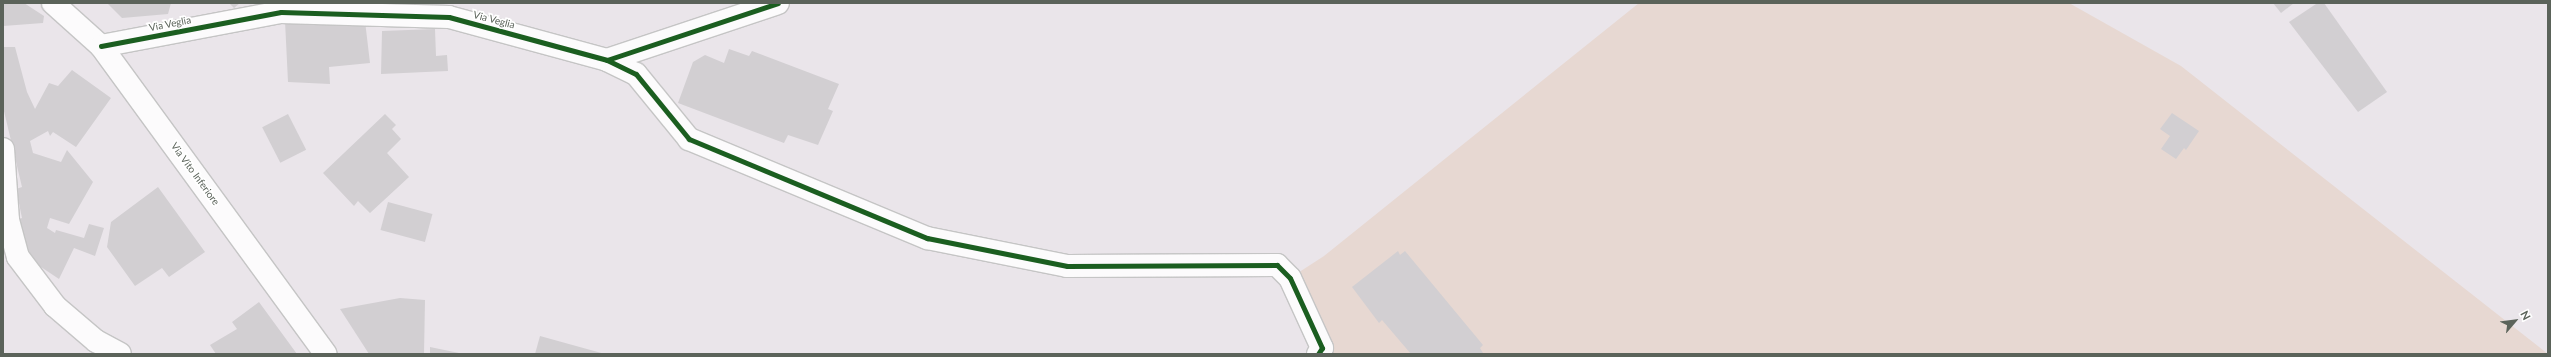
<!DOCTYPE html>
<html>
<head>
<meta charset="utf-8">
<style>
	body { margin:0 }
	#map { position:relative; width:2551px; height:357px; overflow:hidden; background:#eae5ea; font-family:Lato,sans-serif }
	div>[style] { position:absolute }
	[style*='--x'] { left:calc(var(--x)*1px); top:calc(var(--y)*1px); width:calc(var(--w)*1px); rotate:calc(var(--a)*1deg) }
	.green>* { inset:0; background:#e7d8d2 }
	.building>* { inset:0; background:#d2cfd2; transform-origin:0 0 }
	.roads { filter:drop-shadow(1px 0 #c5c5c5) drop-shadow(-1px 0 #c5c5c5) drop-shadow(0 1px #c5c5c5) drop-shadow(0 -1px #c5c5c5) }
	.minor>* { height:22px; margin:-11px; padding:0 11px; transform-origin:11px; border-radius:11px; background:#fcfbfc }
	.cycleway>* { height:5px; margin:-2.5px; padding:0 2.5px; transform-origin:2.5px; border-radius:2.5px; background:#1b5e20 }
	span { translate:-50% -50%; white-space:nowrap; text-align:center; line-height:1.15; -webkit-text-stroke:3.5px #fff; paint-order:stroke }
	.street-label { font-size:10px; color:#5b635a }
	.frame { position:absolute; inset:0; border:4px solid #5b635a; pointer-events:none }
	.north { position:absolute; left:2495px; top:301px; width:40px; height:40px; -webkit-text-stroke:3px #fff; paint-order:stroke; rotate:62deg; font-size:11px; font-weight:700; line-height:16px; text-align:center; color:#5b635a }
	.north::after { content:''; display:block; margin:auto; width:14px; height:18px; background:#5b635a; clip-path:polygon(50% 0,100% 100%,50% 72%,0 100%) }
</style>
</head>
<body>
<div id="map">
	<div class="green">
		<div style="clip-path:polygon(1639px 3px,2069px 3px,2181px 66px,2548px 354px,1318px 354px,1290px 278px,1324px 256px)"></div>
	</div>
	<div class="building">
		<div style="clip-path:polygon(3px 3px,24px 3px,44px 16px,43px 23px,3px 26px)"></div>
		<div style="clip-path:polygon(107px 3px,171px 3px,168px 14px,122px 18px)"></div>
		<div style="clip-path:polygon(229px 3px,240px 3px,234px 8px)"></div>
		<div style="clip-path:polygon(2273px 3px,2294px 3px,2281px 13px)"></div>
		<div style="clip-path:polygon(2324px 3px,2387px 92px,2358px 112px,2289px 22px,2316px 4px)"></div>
		<div style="clip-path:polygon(285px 21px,365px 21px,370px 63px,329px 67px,330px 84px,288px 82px)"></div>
		<div style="clip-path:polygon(435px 29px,436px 56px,447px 55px,448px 71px,381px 74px,382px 31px)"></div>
		<div style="clip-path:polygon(3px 47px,15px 47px,27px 92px,35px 109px,49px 83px,58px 86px,72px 70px,111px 98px,76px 147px,53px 132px,50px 136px,48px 131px,30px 141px,33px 153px,61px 162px,67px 150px,93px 182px,69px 224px,50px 218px,47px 228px,55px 233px,56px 230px,84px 238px,89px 224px,104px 228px,95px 256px,74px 248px,59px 279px,38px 265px,25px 245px,16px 220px,22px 218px,16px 189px,22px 187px,3px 107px)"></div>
		<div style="clip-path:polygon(729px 49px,749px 56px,752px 51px,839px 84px,828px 109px,833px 111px,818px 145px,788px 135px,784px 143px,678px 103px,693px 62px,705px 55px,724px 63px)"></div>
		<div style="clip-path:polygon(2172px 113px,2199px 131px,2186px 150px,2184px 148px,2176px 159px,2161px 149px,2170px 136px,2160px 129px)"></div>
		<div style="left:288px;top:114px;width:40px;height:29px;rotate:63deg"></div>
		<div style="clip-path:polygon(385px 114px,396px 125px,392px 129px,401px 139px,387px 153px,409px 177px,370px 213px,358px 201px,354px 206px,323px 173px)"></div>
		<div style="clip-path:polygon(158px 187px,205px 252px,169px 277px,162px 268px,135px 286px,107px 247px,111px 222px)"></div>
		<div style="left:388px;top:202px;width:46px;height:29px;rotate:15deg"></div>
		<div style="clip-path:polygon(1398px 251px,1400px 255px,1405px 251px,1483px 345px,1480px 348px,1483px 353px,1411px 354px,1382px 320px,1379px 323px,1352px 287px)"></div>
		<div style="clip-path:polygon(400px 298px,425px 300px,424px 354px,369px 354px,340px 309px)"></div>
		<div style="clip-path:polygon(259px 302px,297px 354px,216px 354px,210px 345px,237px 329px,232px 322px)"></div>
		<div style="clip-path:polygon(540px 336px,605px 354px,535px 354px)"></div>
		<div style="clip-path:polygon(430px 347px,459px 353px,459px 354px,430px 354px)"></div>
	</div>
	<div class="roads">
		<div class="minor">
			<div style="--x:53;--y:3;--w:64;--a:41.9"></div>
			<div style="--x:101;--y:46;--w:381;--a:53.9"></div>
			<div style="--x:101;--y:46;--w:183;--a:-10.7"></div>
			<div style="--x:281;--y:12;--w:168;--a:1.7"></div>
			<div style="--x:449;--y:17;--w:164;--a:15.2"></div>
			<div style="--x:607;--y:60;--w:180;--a:-18.4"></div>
			<div style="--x:607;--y:60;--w:32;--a:26"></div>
			<div style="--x:636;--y:74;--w:84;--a:50.8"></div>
			<div style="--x:689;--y:139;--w:258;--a:22.6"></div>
			<div style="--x:927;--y:238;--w:143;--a:11.3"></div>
			<div style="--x:1067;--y:266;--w:210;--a:-0.3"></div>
			<div style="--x:1277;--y:265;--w:18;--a:45"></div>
			<div style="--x:1290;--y:278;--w:77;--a:65.4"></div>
			<div style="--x:1322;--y:348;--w:7;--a:124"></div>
			<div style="--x:3;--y:149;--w:71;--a:86"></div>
			<div style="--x:8;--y:220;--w:38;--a:75"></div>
			<div style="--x:18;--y:257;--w:61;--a:52.9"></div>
			<div style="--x:55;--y:306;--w:54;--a:40.5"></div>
			<div style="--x:96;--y:341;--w:27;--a:28"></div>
		</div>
	</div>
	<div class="cycleway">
		<div style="--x:101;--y:46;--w:183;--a:-10.7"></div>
		<div style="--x:281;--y:12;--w:168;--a:1.7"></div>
		<div style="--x:449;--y:17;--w:164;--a:15.2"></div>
		<div style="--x:607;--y:60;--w:180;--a:-18.4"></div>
		<div style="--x:607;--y:60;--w:32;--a:26"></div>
		<div style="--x:636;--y:74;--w:84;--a:50.8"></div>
		<div style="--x:689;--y:139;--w:258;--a:22.6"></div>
		<div style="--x:927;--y:238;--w:143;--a:11.3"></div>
		<div style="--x:1067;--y:266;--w:210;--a:-0.3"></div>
		<div style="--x:1277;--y:265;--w:18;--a:45"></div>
		<div style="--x:1290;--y:278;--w:77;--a:65.4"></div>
		<div style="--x:1322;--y:348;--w:7;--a:124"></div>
	</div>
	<div class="street-label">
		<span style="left:494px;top:20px;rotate:15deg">Via Veglia</span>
		<span style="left:170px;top:24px;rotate:-11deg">Via Veglia</span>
		<span style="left:195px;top:174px;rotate:54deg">Via Vito Inferiore</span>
	</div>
	<div class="frame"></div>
	<div class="north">N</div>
</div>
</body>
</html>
